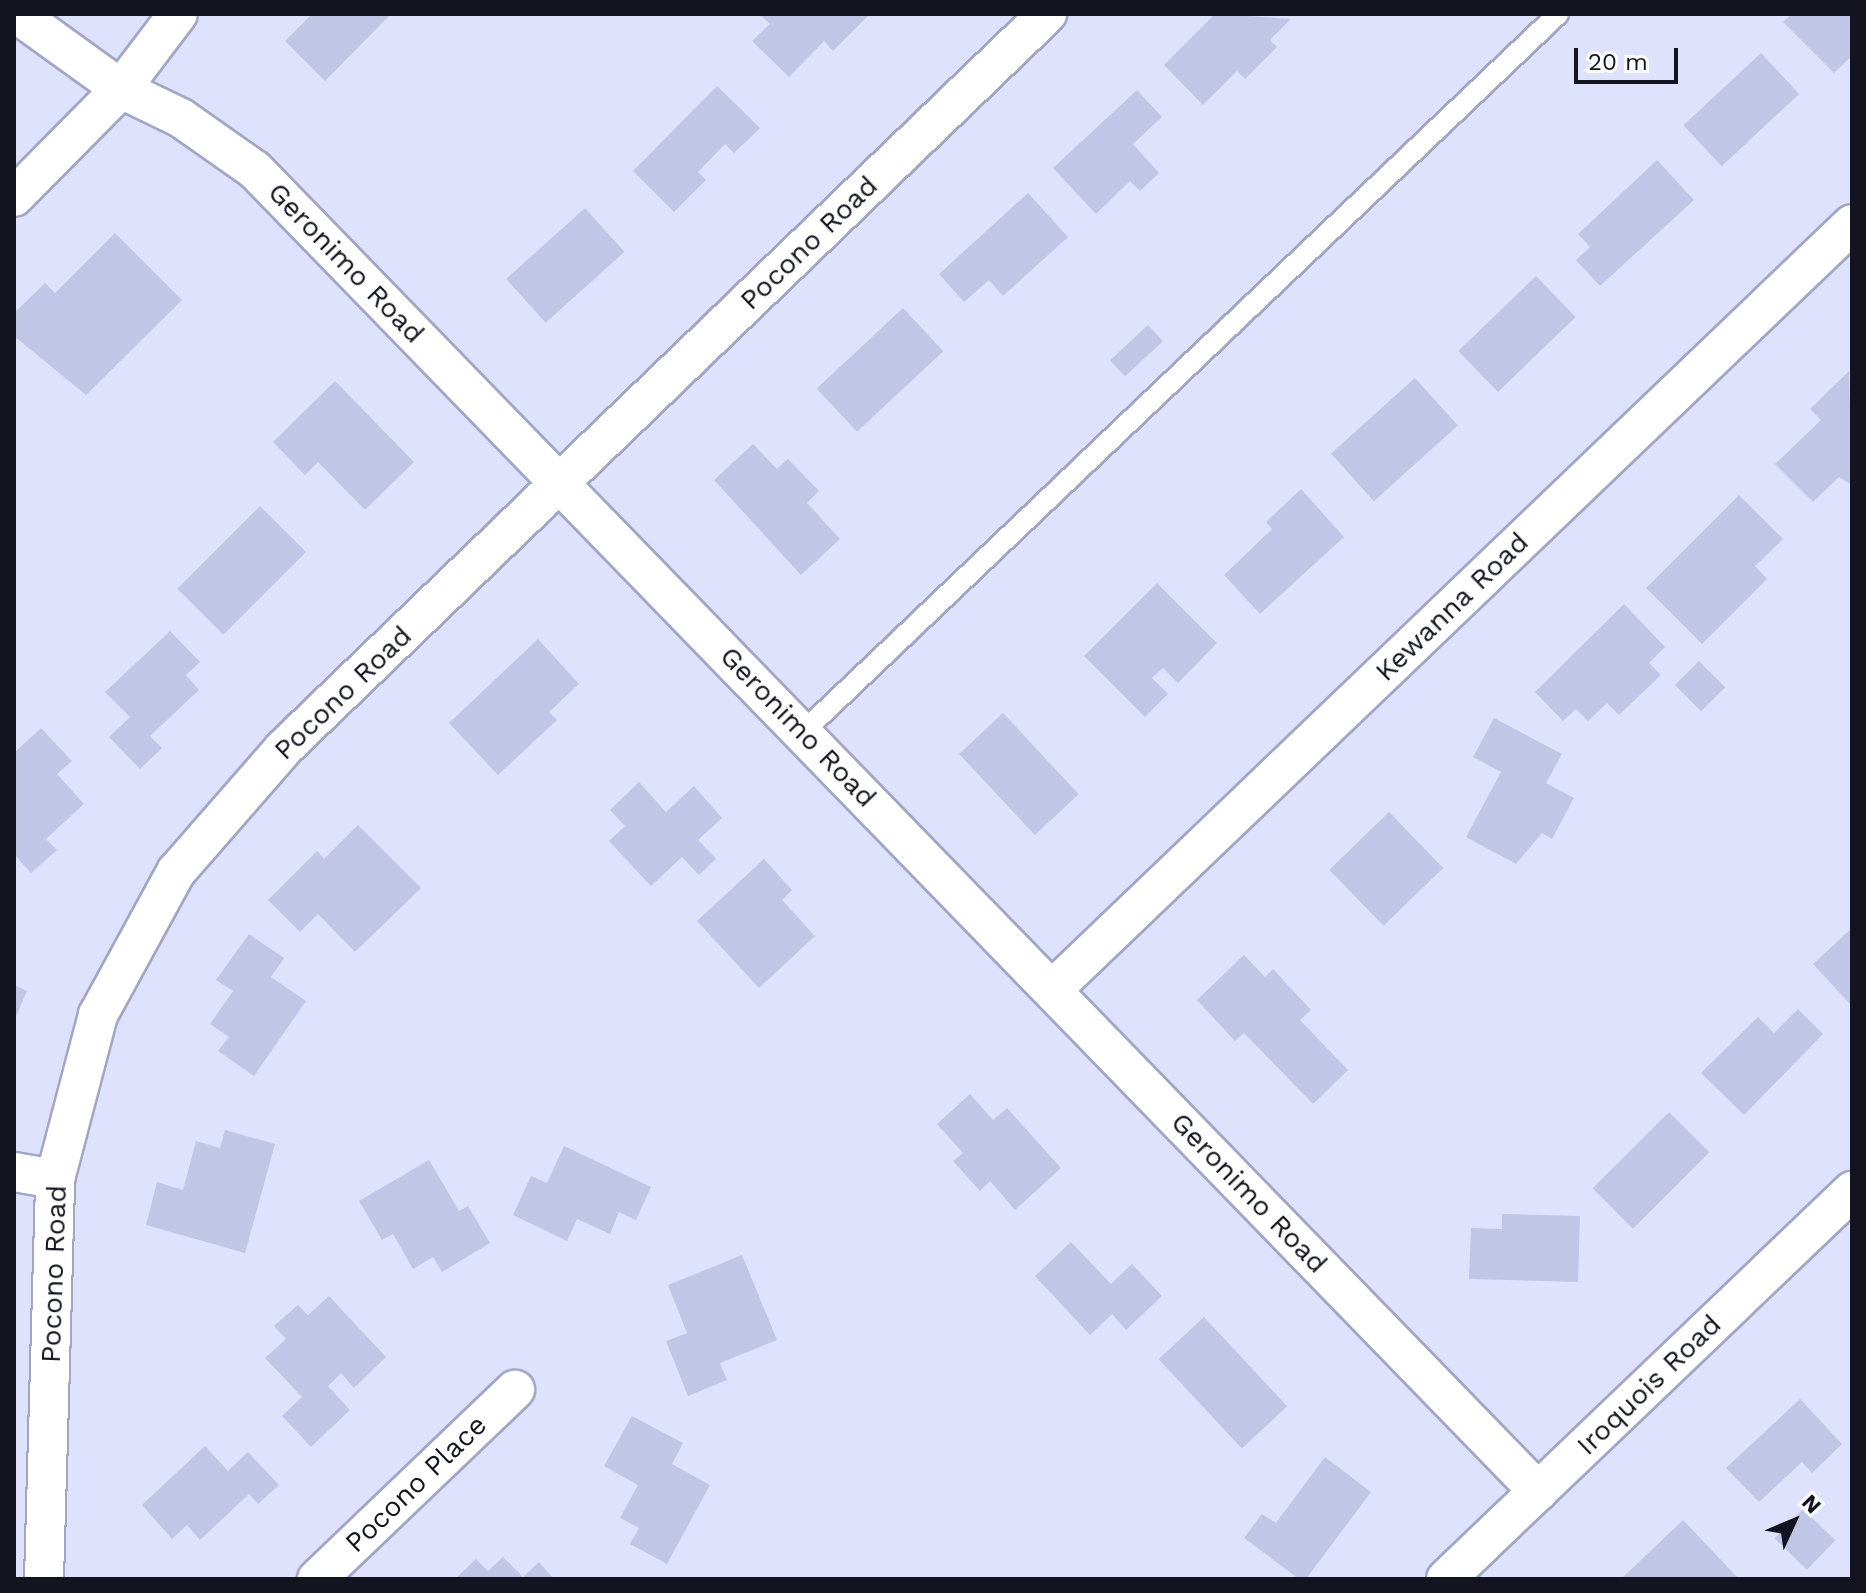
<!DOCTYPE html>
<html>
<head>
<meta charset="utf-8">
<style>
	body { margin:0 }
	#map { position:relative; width:1866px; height:1593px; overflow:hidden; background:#dee2fc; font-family:"Work Sans",sans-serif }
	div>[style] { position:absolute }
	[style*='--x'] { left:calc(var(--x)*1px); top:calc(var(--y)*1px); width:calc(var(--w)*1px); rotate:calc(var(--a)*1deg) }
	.building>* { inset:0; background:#c1c6e6; transform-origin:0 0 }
	.roads { filter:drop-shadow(2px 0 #a1a6c5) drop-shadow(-2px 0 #a1a6c5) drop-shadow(0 2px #a1a6c5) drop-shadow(0 -2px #a1a6c5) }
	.lane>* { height:20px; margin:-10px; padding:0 10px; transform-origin:10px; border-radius:10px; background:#fff }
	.street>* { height:38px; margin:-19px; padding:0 19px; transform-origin:19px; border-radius:19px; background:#fff }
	span { translate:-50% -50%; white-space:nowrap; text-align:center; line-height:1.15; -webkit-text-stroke:6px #fff; paint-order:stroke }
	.street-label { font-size:28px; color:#13141f }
	.frame { position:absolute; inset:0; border:16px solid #13141f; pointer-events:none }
	.north { position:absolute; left:1754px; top:1481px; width:80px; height:80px; -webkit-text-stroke:6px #fff; paint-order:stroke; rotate:46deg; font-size:22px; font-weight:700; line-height:32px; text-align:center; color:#13141f }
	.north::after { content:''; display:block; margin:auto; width:28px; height:36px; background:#13141f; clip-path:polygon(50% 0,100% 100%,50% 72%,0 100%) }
	.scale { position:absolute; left:1574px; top:48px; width:104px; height:36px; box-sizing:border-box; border:4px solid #13141f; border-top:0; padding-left:10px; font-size:24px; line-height:28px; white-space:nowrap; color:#13141f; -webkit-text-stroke:6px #fff; paint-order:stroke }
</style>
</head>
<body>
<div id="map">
	<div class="building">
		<div style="clip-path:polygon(312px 14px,391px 14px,325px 81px,285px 41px)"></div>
		<div style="clip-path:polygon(759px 14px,870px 14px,833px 51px,824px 41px,789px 77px,752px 41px,770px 24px)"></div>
		<div style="clip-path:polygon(1215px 14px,1291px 19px,1270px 40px,1277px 47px,1245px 79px,1237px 71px,1203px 105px,1164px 65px)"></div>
		<div style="clip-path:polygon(1792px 14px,1852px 14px,1852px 56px,1834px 73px,1783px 22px)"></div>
		<div style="left:1761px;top:53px;width:56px;height:106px;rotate:47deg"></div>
		<div style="clip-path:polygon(717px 86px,760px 128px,734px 153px,725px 144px,698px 172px,706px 180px,674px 212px,633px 171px)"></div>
		<div style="clip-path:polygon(1137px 90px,1162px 117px,1133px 144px,1159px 173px,1140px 191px,1130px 181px,1096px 214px,1053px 168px)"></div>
		<div style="clip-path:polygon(1657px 160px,1694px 200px,1600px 286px,1576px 260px,1590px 247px,1578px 234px)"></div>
		<div style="clip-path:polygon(1028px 193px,1068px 237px,1003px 296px,989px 280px,964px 302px,939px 274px)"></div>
		<div style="left:585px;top:208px;width:59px;height:106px;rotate:48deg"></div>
		<div style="clip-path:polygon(115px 233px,182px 300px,86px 395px,14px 336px,14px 313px,45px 283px,55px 293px)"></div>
		<div style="left:1536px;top:276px;width:57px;height:108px;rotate:46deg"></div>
		<div style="left:903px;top:308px;width:59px;height:118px;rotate:47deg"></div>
		<div style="left:1148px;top:325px;width:22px;height:52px;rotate:47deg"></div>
		<div style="clip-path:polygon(1849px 371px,1852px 485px,1839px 477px,1813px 502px,1775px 464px,1821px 420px,1810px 409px)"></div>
		<div style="left:1415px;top:378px;width:64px;height:113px;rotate:48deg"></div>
		<div style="clip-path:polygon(335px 381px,414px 462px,365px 510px,318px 462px,305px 475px,273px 442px)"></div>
		<div style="clip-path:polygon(753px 444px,777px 469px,788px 459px,819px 491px,807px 503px,840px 539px,801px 575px,714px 480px)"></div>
		<div style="clip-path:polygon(1301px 489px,1344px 537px,1260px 614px,1224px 575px,1272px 529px,1266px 522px)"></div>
		<div style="clip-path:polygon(1739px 495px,1783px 539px,1755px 566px,1767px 579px,1702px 644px,1646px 588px)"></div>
		<div style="left:260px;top:506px;width:65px;height:117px;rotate:45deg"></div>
		<div style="clip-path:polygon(1157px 583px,1217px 643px,1178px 683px,1163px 668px,1152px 678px,1168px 694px,1145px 717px,1084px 656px)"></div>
		<div style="clip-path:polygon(1624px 604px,1665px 647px,1649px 663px,1661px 675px,1619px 715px,1607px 703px,1588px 721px,1576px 709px,1563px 721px,1535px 692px)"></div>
		<div style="clip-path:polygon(170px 631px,200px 662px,186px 675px,199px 690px,150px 736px,162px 748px,140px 769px,109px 737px,130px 717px,105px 692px)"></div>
		<div style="clip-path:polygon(538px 639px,579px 684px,549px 712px,557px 720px,498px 775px,449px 723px)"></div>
		<div style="left:1699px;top:661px;width:37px;height:34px;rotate:45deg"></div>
		<div style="left:1003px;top:713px;width:111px;height:60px;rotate:47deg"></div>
		<div style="clip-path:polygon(1494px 718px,1562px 754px,1546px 783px,1574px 798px,1552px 839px,1542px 833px,1516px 864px,1466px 837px,1501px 772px,1473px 757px)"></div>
		<div style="clip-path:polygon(41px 728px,72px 761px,57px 774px,84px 804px,46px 839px,57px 850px,31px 873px,14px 854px,14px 753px)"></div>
		<div style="clip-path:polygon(639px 782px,666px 812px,694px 786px,722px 818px,698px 840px,716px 859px,699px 875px,682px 857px,651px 886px,609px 841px,625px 826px,610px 810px)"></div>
		<div style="left:1389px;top:812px;width:78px;height:83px;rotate:46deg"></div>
		<div style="clip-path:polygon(358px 825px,421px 888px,355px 952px,318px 914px,300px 932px,268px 900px,317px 851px,324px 859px)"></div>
		<div style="clip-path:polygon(764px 859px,792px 890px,782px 900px,815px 936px,759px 988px,697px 921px)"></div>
		<div style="clip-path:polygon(1852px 928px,1852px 1006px,1813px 964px)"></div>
		<div style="clip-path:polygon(249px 934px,284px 958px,271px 977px,306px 1001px,254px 1076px,218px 1051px,229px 1037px,210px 1024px,233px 991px,216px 980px)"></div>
		<div style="clip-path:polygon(1244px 955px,1265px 977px,1273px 969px,1311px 1010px,1300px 1020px,1348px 1070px,1313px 1104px,1244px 1033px,1235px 1041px,1197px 1000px)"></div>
		<div style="clip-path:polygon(14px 985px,27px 991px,14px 1021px)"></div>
		<div style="clip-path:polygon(1798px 1009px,1823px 1034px,1744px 1115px,1701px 1073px,1758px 1017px,1774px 1033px)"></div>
		<div style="clip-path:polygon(970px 1094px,993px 1120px,1007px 1108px,1061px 1168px,1015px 1210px,990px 1181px,980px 1191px,953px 1161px,963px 1153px,937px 1124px)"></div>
		<div style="left:1669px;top:1112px;width:57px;height:108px;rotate:45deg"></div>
		<div style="clip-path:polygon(225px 1130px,275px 1144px,245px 1253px,146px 1225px,157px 1182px,183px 1190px,196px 1141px,220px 1148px)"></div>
		<div style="clip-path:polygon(564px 1146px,651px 1187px,636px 1220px,619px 1212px,610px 1234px,577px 1219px,567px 1241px,513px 1215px,531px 1176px,547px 1183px)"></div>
		<div style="clip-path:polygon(429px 1160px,459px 1211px,468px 1206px,490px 1243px,442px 1272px,433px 1257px,413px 1269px,393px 1234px,382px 1240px,359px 1201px)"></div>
		<div style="clip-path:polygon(1502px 1214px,1580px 1216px,1578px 1282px,1469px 1279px,1471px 1228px,1502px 1229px)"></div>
		<div style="clip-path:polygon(1071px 1242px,1111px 1284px,1132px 1264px,1162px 1296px,1126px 1330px,1112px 1314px,1090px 1335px,1035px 1276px)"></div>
		<div style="clip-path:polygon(742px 1255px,777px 1340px,720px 1363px,727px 1380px,688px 1396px,666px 1341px,687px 1333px,668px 1285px)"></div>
		<div style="clip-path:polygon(329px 1296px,386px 1357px,354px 1388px,341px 1373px,328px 1386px,350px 1410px,311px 1447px,282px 1416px,302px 1397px,265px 1358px,286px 1339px,274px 1326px,298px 1305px,308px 1315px)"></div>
		<div style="left:1204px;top:1317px;width:122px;height:62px;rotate:47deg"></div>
		<div style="clip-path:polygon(1800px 1399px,1842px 1444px,1812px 1473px,1802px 1462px,1759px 1502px,1726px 1468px)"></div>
		<div style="clip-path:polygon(632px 1416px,683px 1443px,672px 1464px,710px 1485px,667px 1564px,630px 1544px,639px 1528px,620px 1518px,638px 1485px,604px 1466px)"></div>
		<div style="clip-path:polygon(205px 1446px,228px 1471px,248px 1452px,279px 1485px,258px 1504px,249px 1494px,200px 1540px,187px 1525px,172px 1539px,142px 1505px)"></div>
		<div style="clip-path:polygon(1325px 1457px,1371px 1492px,1306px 1579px,1299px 1579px,1244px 1538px,1262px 1514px,1276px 1523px)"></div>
		<div style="left:1803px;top:1509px;width:45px;height:41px;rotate:44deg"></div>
		<div style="clip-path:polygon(1683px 1520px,1739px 1579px,1621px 1579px)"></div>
		<div style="clip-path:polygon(503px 1557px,523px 1577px,539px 1562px,554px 1579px,455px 1579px,476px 1559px,488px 1571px)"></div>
	</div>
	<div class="roads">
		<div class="lane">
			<div style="--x:803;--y:732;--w:1042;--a:-43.56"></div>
		</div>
		<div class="street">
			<div style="--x:17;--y:14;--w:128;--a:35.8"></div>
			<div style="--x:121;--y:89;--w:67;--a:25.8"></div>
			<div style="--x:181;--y:118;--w:90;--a:35.1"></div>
			<div style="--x:255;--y:170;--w:1842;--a:45.84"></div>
			<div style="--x:14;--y:197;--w:152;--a:-45.3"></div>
			<div style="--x:121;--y:89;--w:94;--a:-52.8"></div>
			<div style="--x:1053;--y:989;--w:1106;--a:-43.75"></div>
			<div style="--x:14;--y:1172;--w:42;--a:9.7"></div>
			<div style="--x:44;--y:1579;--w:400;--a:-88.4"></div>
			<div style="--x:55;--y:1179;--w:170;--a:-75.3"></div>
			<div style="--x:98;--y:1015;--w:163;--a:-61.4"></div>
			<div style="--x:176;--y:872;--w:164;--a:-48.9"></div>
			<div style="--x:284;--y:748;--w:1059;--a:-43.89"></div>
			<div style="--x:317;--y:1579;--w:274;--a:-43.7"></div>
			<div style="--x:1446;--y:1579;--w:562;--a:-43.7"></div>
		</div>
	</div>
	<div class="street-label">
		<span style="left:809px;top:243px;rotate:-44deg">Pocono Road</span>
		<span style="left:346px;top:263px;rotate:46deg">Geronimo Road</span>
		<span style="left:1452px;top:607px;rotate:-44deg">Kewanna Road</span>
		<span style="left:343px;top:693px;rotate:-44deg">Pocono Road</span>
		<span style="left:798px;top:727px;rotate:46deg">Geronimo Road</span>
		<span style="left:1249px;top:1193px;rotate:46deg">Geronimo Road</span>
		<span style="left:54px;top:1274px;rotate:-88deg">Pocono Road</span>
		<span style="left:1649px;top:1385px;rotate:-44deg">Iroquois Road</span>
		<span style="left:416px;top:1484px;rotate:-44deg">Pocono Place</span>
	</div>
	<div class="frame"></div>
	<div class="north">N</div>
	<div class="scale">20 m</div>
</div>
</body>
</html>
